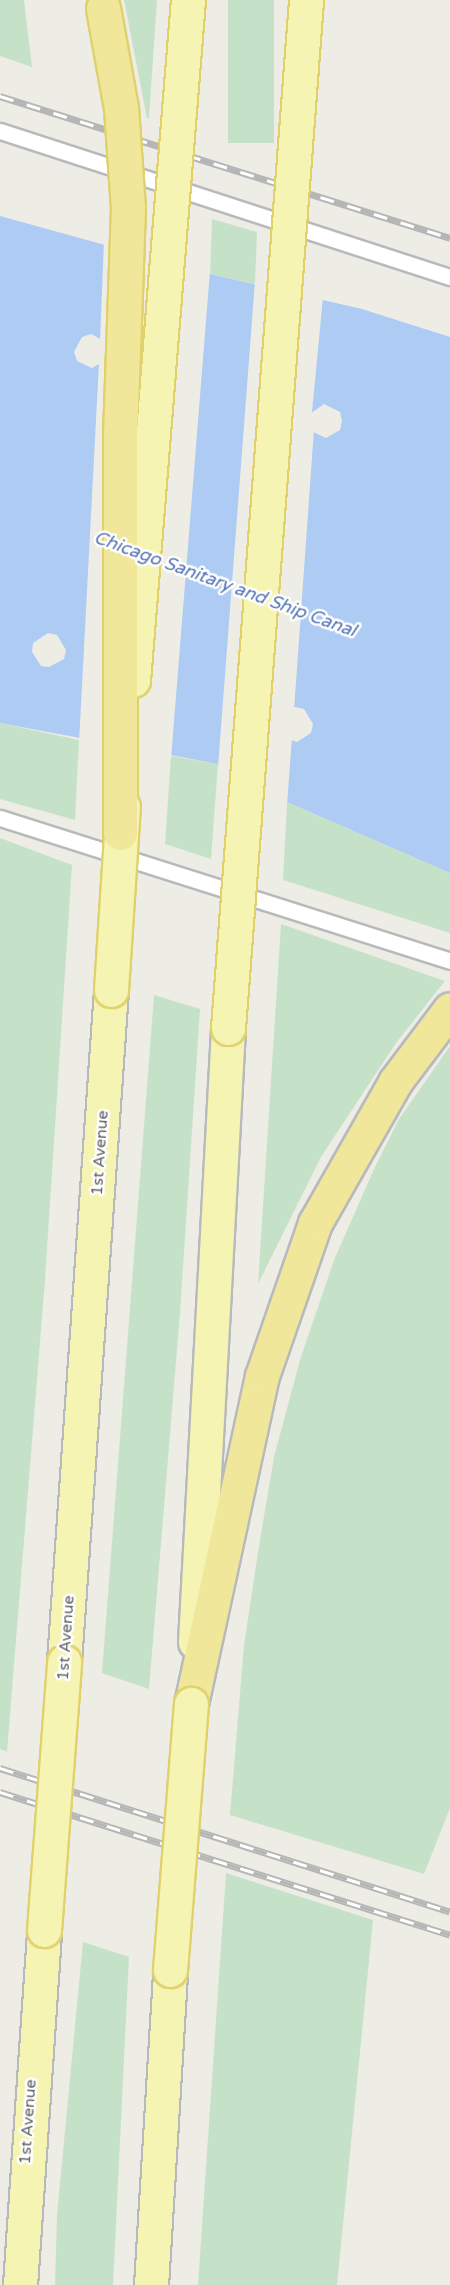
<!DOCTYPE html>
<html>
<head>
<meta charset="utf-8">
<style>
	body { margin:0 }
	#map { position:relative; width:450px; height:2285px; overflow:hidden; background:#edede5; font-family:"Varela Round",sans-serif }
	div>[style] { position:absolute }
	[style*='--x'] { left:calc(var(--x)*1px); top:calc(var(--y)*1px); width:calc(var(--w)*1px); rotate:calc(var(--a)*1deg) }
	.green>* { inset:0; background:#c5e2c9; transform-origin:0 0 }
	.water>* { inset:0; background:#aecbf4 }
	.pier>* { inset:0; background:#edede5 }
	.roads { filter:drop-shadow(2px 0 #b7b9bd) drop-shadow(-2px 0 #b7b9bd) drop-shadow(0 2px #b7b9bd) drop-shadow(0 -2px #b7b9bd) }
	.lane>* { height:15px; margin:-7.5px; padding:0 7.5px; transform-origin:7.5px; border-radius:7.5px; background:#fff }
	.primary>* { height:33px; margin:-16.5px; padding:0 16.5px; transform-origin:16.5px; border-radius:16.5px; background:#f5f4b3 }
	.highway>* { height:33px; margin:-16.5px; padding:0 16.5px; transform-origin:16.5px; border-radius:16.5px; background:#f0e79a }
	.rail>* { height:7px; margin-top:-3.5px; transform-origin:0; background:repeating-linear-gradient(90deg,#fff 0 14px,#b5b6b6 0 28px); box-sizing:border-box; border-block:2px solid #b5b6b6 }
	.bridges { filter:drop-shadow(2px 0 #e0d16c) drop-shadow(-2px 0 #e0d16c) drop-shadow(0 2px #e0d16c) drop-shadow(0 -2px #e0d16c) }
	.primary-bridge>* { height:33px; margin:-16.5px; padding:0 16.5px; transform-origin:16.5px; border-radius:16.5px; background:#f5f4b3 }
	.highway-bridge>* { height:33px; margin:-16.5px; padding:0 16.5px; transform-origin:16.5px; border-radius:16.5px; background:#f0e79a }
	span { translate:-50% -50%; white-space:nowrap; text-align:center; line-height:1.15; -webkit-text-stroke:5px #fff; paint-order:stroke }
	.street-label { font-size:16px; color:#5d5f64 }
	.water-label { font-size:18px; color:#5474b5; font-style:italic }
</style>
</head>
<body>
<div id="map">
	<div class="green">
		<div style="clip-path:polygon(0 0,24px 0,32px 67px,0 56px)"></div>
		<div style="clip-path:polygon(124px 0,157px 0,149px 118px,147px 118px)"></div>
		<div style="left:228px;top:0;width:46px;height:143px"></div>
		<div style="clip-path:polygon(212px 219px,257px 232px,255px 284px,210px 274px)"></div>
		<div style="clip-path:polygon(0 723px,79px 740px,75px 820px,0 799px)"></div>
		<div style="clip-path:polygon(171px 756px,218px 764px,211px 859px,165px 844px)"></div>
		<div style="clip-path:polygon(287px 802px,450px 873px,450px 933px,283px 880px)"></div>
		<div style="clip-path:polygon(0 838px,72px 865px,45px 1280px,7px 1752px,0 1749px)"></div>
		<div style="clip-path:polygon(281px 924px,445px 981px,396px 1043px,321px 1157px,258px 1284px)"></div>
		<div style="clip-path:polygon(154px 995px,200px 1009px,180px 1313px,149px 1689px,102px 1673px)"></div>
		<div style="clip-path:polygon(450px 1046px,450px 1808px,424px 1874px,230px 1815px,244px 1645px,259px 1546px,274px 1457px,300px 1360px,334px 1260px,374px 1169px,399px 1119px)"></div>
		<div style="clip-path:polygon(226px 1873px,373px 1920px,337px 2285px,198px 2285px)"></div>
		<div style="clip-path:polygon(83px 1942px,129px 1957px,113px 2285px,55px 2285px,57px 2215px)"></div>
	</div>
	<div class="water">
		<div style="clip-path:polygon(evenodd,0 216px,210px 274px,362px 309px,450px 337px,450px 873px,287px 802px,218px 764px,0 723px,0 216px,91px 334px,106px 342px,106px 360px,92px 368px,77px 361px,74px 352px,82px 337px,91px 334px,0 216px,324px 404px,340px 412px,342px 421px,340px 430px,326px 438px,311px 431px,310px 414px,324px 404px,0 216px,48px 633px,57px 635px,66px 650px,64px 659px,49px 667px,41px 666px,32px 652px,33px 643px,48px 633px,0 216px,295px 707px,304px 709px,313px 724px,311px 733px,297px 742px,288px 739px,279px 726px,287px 710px,295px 707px)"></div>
	</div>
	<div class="pier">
		<div style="clip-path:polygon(104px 241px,210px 271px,171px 759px,79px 743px,99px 363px,106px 351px,100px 341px)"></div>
		<div style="clip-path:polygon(255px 281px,323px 297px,311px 422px,314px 429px,294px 710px,283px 718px,282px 726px,292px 737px,287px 805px,218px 767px)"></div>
	</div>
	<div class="roads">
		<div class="lane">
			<div style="--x:0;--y:131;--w:473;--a:18"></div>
			<div style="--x:0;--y:818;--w:472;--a:17.6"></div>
		</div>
		<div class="primary">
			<div style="--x:195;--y:1642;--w:615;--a:-86.92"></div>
			<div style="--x:64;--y:1662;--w:674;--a:-86"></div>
			<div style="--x:20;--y:2285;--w:356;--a:-86.1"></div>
			<div style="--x:151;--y:2285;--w:316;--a:-86.5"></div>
		</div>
		<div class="highway">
			<div style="--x:191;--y:1704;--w:336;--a:-77.8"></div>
			<div style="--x:262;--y:1376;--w:162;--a:-70.9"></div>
			<div style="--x:315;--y:1223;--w:162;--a:-60.4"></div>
			<div style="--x:395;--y:1082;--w:91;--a:-53"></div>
		</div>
	</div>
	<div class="rail">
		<div style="--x:0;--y:96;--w:472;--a:17.5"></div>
		<div style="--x:0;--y:1768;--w:472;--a:17.7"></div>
		<div style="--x:0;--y:1792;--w:472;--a:17.6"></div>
	</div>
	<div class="bridges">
		<div class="primary-bridge">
			<div style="--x:133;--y:680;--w:682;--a:-85.38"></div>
			<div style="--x:111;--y:990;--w:184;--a:-86.3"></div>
			<div style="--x:228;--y:1028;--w:1031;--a:-85.66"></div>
			<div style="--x:44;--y:1930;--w:269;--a:-85.7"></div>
			<div style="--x:170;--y:1970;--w:267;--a:-85.5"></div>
		</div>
		<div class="highway-bridge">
			<div style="--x:103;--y:8;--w:102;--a:79.8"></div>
			<div style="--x:121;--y:108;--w:99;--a:86"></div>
			<div style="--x:128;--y:207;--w:227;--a:92"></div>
			<div style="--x:120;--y:434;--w:399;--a:90"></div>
		</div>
	</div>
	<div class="street-label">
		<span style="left:100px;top:1153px;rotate:-86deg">1st Avenue</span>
		<span style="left:66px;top:1638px;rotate:-86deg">1st Avenue</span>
		<span style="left:28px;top:2122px;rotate:-86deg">1st Avenue</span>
	</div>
	<div class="water-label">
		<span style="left:225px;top:584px;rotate:20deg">Chicago Sanitary and Ship Canal</span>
	</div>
</div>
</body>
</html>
